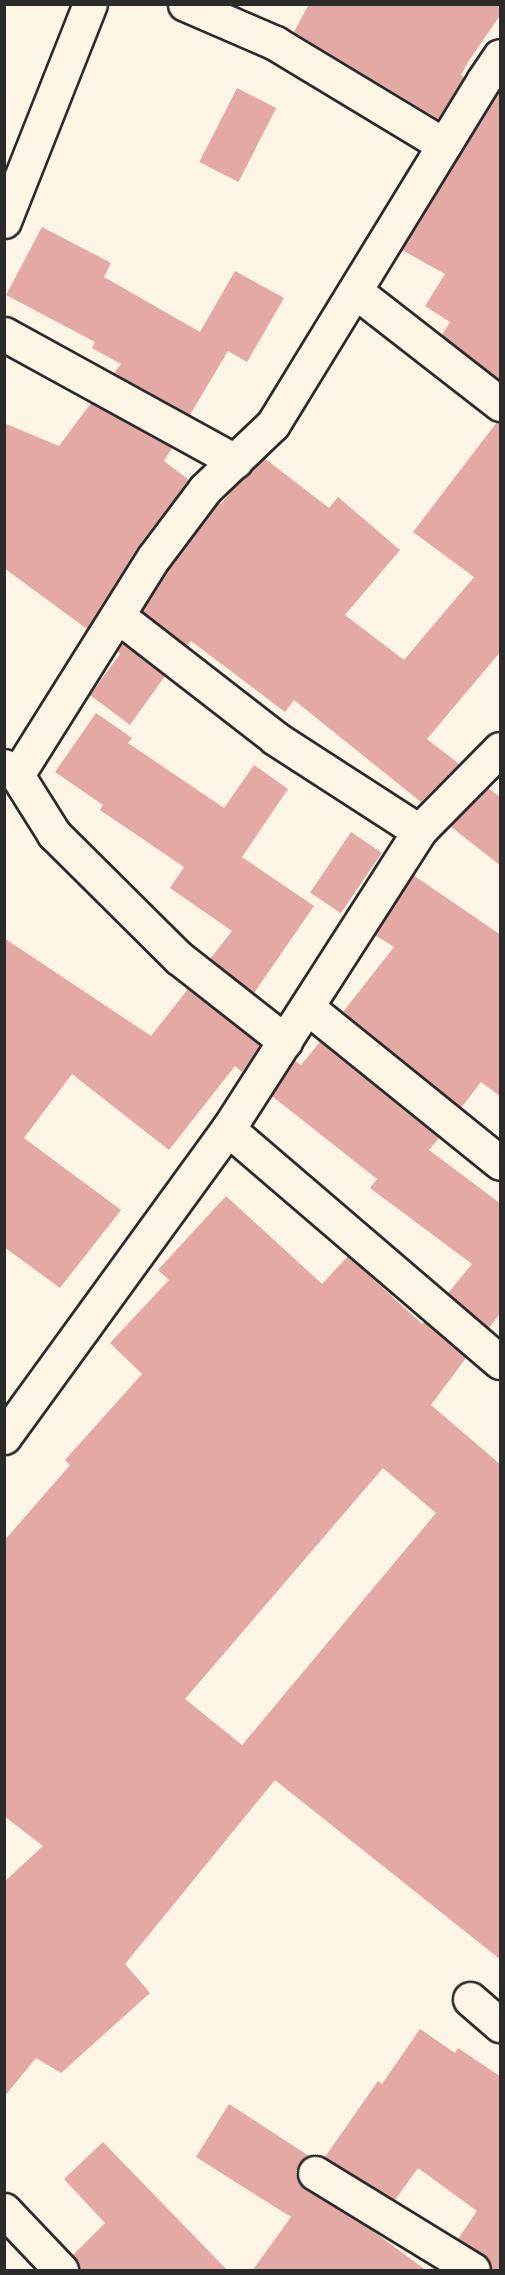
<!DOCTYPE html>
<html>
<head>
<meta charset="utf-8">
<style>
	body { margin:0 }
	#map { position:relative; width:505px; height:2275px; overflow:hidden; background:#fcf5e5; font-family:Mali,sans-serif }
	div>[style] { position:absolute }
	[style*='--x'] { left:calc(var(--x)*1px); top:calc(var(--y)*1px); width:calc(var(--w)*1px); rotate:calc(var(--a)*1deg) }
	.building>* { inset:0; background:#e4a9a4; transform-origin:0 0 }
	.roads { filter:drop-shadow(2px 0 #2b2b2b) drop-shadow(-2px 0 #2b2b2b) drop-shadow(0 2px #2b2b2b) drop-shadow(0 -2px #2b2b2b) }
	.minor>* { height:33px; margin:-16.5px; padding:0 16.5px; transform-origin:16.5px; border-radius:16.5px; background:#fcf5e5 }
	span { translate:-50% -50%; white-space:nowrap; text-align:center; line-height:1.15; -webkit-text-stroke:4.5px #fcf5e5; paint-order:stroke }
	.frame { position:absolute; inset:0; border:6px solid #2b2b2b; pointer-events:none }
</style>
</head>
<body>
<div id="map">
	<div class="building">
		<div style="clip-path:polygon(309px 4px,501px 4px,501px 14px,468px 62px,461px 75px,464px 77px,438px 119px,294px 32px)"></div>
		<div style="left:237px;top:88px;width:44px;height:83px;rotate:27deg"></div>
		<div style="clip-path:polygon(501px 89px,501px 381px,442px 335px,450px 322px,425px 306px,445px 274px,402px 250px)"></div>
		<div style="clip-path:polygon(42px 227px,111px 263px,104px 277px,200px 332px,235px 271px,284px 298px,247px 362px,228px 351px,190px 415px,114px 373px,121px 364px,92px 348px,95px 342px,6px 295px)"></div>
		<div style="clip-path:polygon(91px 403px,172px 448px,164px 461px,189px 480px,138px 547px,87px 629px,4px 568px,4px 423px,59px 446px)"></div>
		<div style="clip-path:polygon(497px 422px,501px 422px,501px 651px,427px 739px,459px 764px,421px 802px,294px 700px,285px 712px,191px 641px,187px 646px,142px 611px,169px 568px,218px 502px,221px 504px,234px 487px,264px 458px,329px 508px,338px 497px,400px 550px,345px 615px,404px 660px,474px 577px,413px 532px)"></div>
		<div style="clip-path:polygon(122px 643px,165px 676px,130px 725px,90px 695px,120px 654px,117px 651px)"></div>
		<div style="clip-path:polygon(96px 713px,132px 738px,128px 743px,224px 808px,254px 765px,288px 789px,242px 857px,314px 906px,254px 993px,210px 959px,232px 931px,170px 888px,184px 867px,100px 810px,103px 805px,55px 772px)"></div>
		<div style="clip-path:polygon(488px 788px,501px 798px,501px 866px,450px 826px)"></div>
		<div style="left:351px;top:832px;width:37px;height:73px;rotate:34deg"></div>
		<div style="clip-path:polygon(413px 875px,501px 935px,501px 1097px,481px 1082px,461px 1108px,343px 1012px,394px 947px,375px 935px)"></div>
		<div style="clip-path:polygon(4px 938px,151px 1036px,188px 989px,260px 1045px,242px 1072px,235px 1066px,169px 1150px,72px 1074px,24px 1138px,121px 1210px,60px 1288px,4px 1247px)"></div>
		<div style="clip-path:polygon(320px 1042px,439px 1138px,429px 1150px,501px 1204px,501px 1312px,489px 1328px,448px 1293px,472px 1264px,370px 1188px,377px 1179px,272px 1096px,294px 1060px,301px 1065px)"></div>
		<div style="clip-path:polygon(evenodd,226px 1196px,322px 1284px,348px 1256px,422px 1324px,424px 1322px,466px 1358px,431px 1405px,501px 1465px,501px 1960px,275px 1780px,125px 1964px,150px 1993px,61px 2073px,36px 2058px,4px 2097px,4px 1882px,43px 1846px,4px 1816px,4px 1541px,70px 1465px,65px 1460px,142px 1374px,110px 1343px,169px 1280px,158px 1270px,226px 1196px,383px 1468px,436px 1513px,242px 1745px,185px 1699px,383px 1468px)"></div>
		<div style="clip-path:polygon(420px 2029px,455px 2053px,458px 2048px,501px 2077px,501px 2271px,492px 2271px,490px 2262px,483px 2254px,458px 2239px,477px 2211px,418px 2168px,395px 2200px,325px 2157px,378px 2081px,382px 2084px)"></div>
		<div style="clip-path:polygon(229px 2104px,309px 2156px,299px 2163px,296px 2172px,298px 2181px,305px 2189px,373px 2231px,427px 2271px,252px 2271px,291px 2217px,196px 2157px)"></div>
		<div style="clip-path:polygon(103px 2142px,228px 2271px,79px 2271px,73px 2255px,105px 2223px,64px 2179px)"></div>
	</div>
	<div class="roads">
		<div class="minor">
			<div style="--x:185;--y:4;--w:98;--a:23.4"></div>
			<div style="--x:275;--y:43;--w:197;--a:31.1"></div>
			<div style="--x:4;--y:221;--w:233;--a:-68.4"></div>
			<div style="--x:355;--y:291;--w:184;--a:37.9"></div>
			<div style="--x:4;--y:334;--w:264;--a:28.8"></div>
			<div style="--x:118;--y:616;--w:199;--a:37.8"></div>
			<div style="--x:275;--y:738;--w:171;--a:32.9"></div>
			<div style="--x:4;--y:766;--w:16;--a:35"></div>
			<div style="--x:17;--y:775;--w:70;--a:57.9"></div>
			<div style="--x:54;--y:834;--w:176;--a:44.8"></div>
			<div style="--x:179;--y:958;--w:135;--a:38.1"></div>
			<div style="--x:17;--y:775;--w:257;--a:-57.9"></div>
			<div style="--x:154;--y:557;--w:85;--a:-53.1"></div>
			<div style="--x:205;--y:489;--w:94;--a:-43.7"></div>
			<div style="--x:273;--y:424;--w:402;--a:-58.5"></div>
			<div style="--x:483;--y:81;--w:30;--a:-56"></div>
			<div style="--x:307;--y:1007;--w:248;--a:38.9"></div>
			<div style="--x:228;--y:1129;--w:358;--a:40.6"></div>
			<div style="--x:4;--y:1437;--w:381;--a:-54"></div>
			<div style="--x:228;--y:1129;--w:354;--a:-57.3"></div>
			<div style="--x:419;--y:831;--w:115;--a:-45.4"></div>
			<div style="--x:470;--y:1999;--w:40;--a:41"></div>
			<div style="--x:315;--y:2173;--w:185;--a:31.5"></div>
			<div style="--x:4;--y:2210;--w:83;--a:46.5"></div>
		</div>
	</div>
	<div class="frame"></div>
</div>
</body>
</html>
